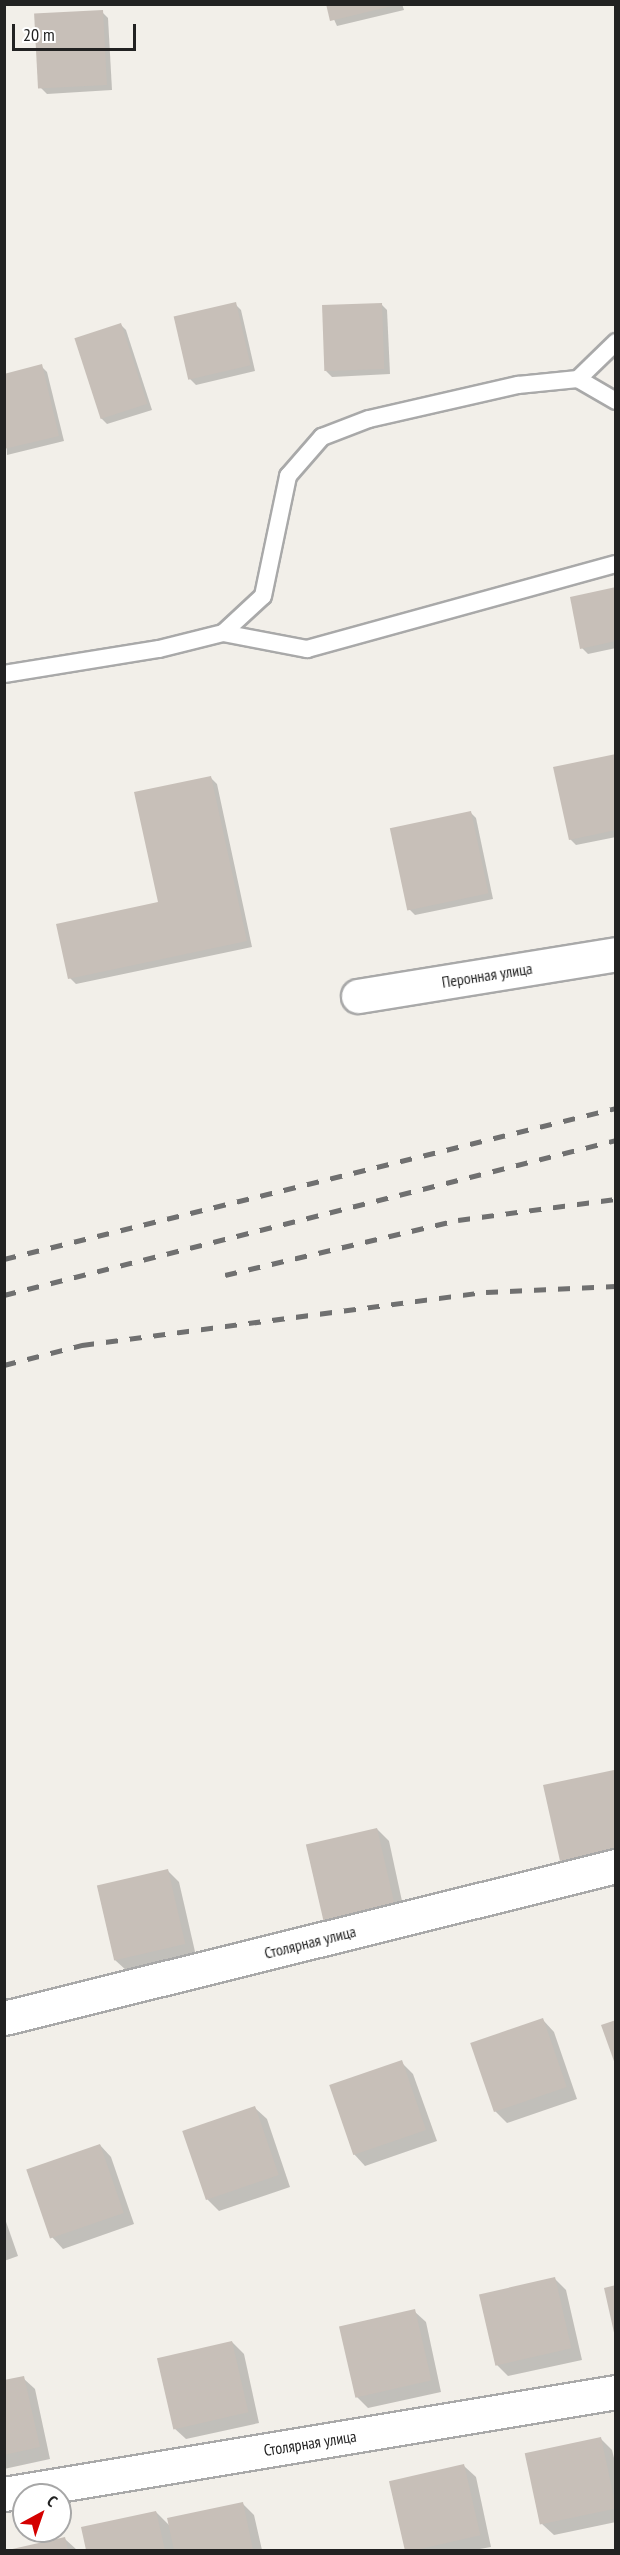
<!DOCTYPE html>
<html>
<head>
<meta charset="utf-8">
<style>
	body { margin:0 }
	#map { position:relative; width:620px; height:2555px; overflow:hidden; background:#f2efe9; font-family:"PT Sans Narrow",sans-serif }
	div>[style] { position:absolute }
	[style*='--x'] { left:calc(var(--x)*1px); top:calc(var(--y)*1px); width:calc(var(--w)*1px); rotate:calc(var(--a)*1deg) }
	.shadow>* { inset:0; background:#0003 }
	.building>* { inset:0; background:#c7bfb8; transform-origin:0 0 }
	.roads { filter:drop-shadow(2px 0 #a9a9a9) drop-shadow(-2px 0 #a9a9a9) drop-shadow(0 2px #a9a9a9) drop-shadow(0 -2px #a9a9a9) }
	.service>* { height:16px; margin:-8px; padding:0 8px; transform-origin:8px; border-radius:8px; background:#fff }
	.minor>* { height:33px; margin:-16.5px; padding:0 16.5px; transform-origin:16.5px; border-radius:16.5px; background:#fff }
	.rail>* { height:4.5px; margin-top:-2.25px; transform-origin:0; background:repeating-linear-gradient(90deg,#707070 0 12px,transparent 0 24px) }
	span { translate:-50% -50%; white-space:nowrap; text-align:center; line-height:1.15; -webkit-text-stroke:6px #fff; paint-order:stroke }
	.street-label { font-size:16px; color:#222 }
	.frame { position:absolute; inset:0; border:6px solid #222; pointer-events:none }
	.north { position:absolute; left:12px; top:2483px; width:60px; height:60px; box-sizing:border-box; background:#fff; border:2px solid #a7a7a7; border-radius:50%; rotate:40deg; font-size:16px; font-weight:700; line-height:24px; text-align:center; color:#222 }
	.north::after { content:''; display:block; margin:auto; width:21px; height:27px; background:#d40000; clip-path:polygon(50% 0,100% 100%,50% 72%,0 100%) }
	.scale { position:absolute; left:12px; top:24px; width:124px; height:27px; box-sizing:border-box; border:3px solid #222; border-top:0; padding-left:8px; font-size:18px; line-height:21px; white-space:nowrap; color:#222; -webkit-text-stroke:4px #fff; paint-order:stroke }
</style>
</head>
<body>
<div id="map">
	<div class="shadow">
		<div style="clip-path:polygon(327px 4px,402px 4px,404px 10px,337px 26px)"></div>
		<div style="clip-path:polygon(102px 12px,108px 18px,112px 90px,47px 94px,41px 88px)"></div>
		<div style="clip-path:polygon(235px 304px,241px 310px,255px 371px,196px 385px,190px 379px)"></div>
		<div style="clip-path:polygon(381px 304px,387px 310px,390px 374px,332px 377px,326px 371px)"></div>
		<div style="clip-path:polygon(120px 324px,126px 330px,152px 410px,107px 424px,101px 418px)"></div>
		<div style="clip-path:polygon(41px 366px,47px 372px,64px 441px,7px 455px,4px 375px)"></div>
		<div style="clip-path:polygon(616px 589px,616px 648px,588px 654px,582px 648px)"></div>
		<div style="clip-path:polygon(616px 755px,616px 837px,576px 845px,570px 839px)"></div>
		<div style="clip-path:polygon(211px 778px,217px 784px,252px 947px,76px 984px,70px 978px,160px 903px)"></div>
		<div style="clip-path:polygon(470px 812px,476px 818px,493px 899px,415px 915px,409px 909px)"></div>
		<div style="clip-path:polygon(614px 1771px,616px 1863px,573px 1872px,561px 1860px)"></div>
		<div style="clip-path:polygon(377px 1829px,389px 1841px,405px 1915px,336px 1930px,324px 1918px)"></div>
		<div style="clip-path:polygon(168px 1871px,179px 1882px,196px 1956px,127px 1971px,115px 1960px)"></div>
		<div style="clip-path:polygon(543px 2020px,554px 2032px,577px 2099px,507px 2123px,495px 2111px)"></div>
		<div style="clip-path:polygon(401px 2062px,413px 2074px,437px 2141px,365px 2166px,354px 2154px)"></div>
		<div style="clip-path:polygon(255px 2108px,267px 2119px,290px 2187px,219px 2211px,207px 2199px)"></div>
		<div style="clip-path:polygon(100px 2145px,111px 2157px,134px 2224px,63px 2249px,52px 2237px)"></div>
		<div style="clip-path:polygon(4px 2216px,18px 2256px,4px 2261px)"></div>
		<div style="clip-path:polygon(555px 2279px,566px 2290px,582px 2360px,508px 2376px,497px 2365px)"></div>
		<div style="clip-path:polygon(414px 2311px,426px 2322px,441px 2392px,368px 2408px,356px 2396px)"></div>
		<div style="clip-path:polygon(232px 2342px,244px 2354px,259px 2423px,186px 2439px,174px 2428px)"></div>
		<div style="clip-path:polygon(23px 2378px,35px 2389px,50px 2459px,4px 2469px,4px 2382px)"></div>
		<div style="clip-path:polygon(600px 2438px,612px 2450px,616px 2466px,616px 2522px,554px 2535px,542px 2524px)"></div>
		<div style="clip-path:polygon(464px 2466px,476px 2477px,491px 2547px,474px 2550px,406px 2550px,390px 2482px)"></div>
		<div style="clip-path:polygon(242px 2503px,254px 2515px,262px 2550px,87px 2550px,82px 2528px,156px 2512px,171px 2527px)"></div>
		<div style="clip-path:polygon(65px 2539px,77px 2550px,11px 2550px)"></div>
	</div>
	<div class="building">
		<div style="clip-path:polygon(326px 4px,396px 4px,396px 5px,330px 21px)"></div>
		<div style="left:103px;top:10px;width:75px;height:69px;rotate:87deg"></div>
		<div style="left:236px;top:302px;width:65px;height:64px;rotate:77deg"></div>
		<div style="left:382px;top:303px;width:66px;height:60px;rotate:88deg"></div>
		<div style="left:121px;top:323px;width:85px;height:49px;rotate:72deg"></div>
		<div style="clip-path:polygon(42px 364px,59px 436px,4px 449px,4px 374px)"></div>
		<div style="clip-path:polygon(616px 587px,616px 641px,580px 649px,570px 597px)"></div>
		<div style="clip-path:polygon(616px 754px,616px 830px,569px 840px,553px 767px)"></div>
		<div style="clip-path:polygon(211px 776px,247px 941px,68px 979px,56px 924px,158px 902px,134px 792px)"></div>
		<div style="left:471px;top:811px;width:84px;height:83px;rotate:78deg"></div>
		<div style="clip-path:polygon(614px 1770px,616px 1849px,560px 1861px,543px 1785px)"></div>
		<div style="left:377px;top:1828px;width:78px;height:73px;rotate:77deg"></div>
		<div style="left:168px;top:1869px;width:77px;height:73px;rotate:77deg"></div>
		<div style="left:543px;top:2018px;width:73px;height:77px;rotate:71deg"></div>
		<div style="clip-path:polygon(616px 2020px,616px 2064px,615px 2064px,601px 2025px)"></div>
		<div style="left:402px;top:2060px;width:74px;height:77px;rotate:71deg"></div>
		<div style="left:255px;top:2106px;width:73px;height:77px;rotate:71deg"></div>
		<div style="left:100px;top:2144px;width:73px;height:78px;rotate:71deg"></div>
		<div style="left:555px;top:2277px;width:73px;height:78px;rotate:77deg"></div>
		<div style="clip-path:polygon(616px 2285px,616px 2337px,615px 2337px,604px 2288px)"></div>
		<div style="left:415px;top:2309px;width:73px;height:78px;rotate:77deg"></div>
		<div style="left:232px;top:2341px;width:73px;height:77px;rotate:77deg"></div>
		<div style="clip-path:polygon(24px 2376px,40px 2447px,4px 2455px,4px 2380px)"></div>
		<div style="left:601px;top:2437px;width:73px;height:78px;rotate:78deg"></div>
		<div style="left:464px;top:2464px;width:73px;height:77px;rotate:77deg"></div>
		<div style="clip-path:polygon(243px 2502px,253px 2550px,174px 2550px,167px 2518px)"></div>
		<div style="clip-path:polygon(156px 2511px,165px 2550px,86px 2550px,81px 2527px)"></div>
		<div style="clip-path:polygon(65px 2537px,68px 2550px,8px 2550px)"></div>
	</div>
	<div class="roads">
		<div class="service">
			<div style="--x:578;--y:379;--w:53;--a:-44.2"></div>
			<div style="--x:223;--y:633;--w:86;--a:10.8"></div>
			<div style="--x:307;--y:649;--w:320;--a:-15.4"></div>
			<div style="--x:4;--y:674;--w:157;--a:-9.2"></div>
			<div style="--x:159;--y:649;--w:66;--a:-14"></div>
			<div style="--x:223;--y:633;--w:54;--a:-42.8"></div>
			<div style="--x:263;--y:596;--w:123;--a:-78.2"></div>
			<div style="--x:288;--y:476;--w:52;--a:-48.9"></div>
			<div style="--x:322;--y:437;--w:50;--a:-21"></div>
			<div style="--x:369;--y:419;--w:153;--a:-12.9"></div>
			<div style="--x:518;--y:385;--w:60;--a:-5.7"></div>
			<div style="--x:578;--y:379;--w:44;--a:30.1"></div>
		</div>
		<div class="minor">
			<div style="--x:358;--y:996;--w:261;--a:-9.2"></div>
			<div style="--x:4;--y:2018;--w:631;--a:-13.95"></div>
			<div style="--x:4;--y:2494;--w:620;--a:-9.46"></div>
		</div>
	</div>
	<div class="rail">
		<div style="--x:4;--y:1259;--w:630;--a:-13.86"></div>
		<div style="--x:225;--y:1275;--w:239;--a:-13.3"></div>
		<div style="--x:458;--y:1220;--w:159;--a:-7.6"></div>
		<div style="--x:4;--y:1295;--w:631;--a:-14.21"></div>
		<div style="--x:4;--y:1365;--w:81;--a:-14.4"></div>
		<div style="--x:82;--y:1345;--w:407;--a:-7.5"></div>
		<div style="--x:486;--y:1292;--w:130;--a:-2.6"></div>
	</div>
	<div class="street-label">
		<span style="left:487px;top:975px;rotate:-9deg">Перонная улица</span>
		<span style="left:310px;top:1942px;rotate:-14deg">Столярная улица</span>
		<span style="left:310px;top:2443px;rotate:-9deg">Столярная улица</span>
	</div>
	<div class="frame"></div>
	<div class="north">С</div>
	<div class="scale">20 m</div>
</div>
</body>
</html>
